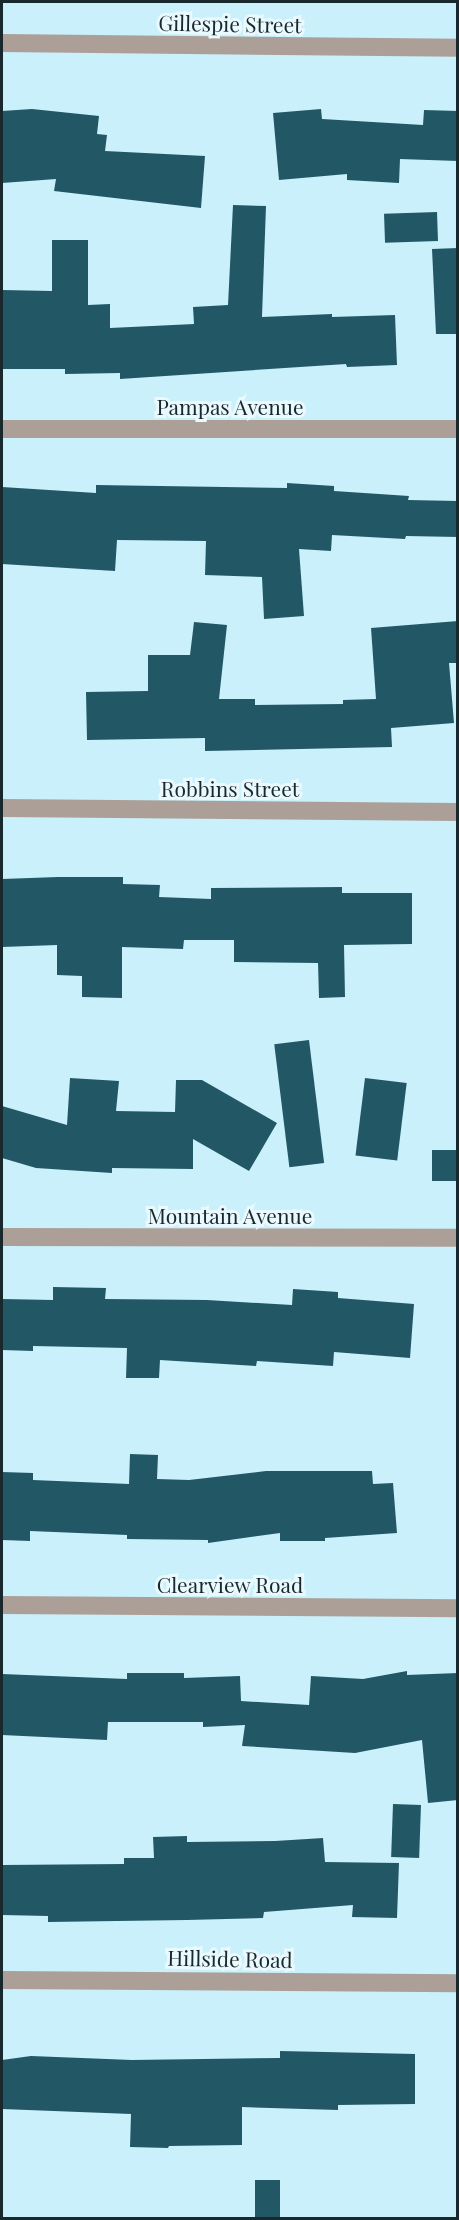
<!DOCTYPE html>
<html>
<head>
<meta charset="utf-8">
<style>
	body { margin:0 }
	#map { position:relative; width:459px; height:2220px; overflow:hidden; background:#c9f0fb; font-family:"Playfair Display",serif }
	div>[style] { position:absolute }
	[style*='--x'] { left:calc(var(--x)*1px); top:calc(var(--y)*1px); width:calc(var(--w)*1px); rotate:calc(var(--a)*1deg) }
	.building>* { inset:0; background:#225865; transform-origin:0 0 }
	.minor>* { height:18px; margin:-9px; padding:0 9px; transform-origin:9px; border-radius:9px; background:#ac9f97 }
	span { translate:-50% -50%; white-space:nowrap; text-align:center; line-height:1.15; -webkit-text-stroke:6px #e9f9fd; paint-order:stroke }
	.street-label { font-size:21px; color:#18282c }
	.frame { position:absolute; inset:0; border:3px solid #18282c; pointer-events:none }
</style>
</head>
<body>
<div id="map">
	<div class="building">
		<div style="clip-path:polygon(32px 109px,99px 116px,97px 134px,107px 135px,105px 151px,205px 156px,201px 208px,54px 191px,56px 179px,2px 183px,2px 111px)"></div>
		<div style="clip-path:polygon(321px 109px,322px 119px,423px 125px,424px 110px,458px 111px,458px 161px,400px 159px,399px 183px,347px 180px,347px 174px,279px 180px,273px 113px)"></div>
		<div style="clip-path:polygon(233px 205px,266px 206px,262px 317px,332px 314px,332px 317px,395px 315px,397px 365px,347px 367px,346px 364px,120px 379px,120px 373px,65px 374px,65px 369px,2px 369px,2px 290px,52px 291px,52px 240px,88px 240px,88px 305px,110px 304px,110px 328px,194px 324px,193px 307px,228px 305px)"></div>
		<div style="left:437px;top:212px;width:29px;height:53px;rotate:88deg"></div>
		<div style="clip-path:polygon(458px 248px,458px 334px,436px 334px,432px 249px)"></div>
		<div style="clip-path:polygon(287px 483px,334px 486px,334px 491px,409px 496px,408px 500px,458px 501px,458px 537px,406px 536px,405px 539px,332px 535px,331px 551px,299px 549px,304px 616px,264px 619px,262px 577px,205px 575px,206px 541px,117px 540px,115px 571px,2px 564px,2px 487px,96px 493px,96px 485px,287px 488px)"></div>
		<div style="clip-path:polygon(458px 621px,458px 663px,449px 663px,454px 723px,391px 728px,392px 747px,205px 751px,205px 738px,87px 740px,86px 692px,148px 691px,148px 655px,190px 655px,194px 622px,227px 625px,219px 699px,255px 699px,255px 705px,343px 704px,343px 700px,376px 699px,371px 628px)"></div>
		<div style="clip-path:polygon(58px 877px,123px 877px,123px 884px,160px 885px,159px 897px,211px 899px,211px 888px,342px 887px,342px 893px,412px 893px,412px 944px,344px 945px,345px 997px,319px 998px,318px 963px,234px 962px,234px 940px,184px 940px,183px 949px,122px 947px,122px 998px,82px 997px,82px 976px,57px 975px,57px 945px,2px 947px,2px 879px)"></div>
		<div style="left:309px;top:1040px;width:124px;height:35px;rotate:83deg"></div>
		<div style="clip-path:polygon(70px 1078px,119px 1081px,116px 1111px,175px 1112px,176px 1080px,202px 1080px,277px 1123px,249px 1171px,193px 1139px,193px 1169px,112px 1168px,112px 1173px,36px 1168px,2px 1158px,2px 1106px,67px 1125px)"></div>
		<div style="left:365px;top:1078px;width:42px;height:78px;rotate:7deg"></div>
		<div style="left:458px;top:1150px;width:31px;height:26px;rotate:90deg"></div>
		<div style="clip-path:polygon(53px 1287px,106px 1288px,105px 1299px,207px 1300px,292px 1305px,293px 1289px,338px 1292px,338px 1298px,414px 1304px,410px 1358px,334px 1352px,333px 1366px,257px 1361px,256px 1366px,160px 1360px,159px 1378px,126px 1378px,127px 1348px,33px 1346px,33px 1351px,2px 1350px,2px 1299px,53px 1300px)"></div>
		<div style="clip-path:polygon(130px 1454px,158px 1455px,157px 1479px,189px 1480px,266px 1471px,372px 1471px,373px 1484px,393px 1483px,397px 1533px,325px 1538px,325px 1541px,280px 1541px,280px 1533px,208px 1543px,208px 1540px,127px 1539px,127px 1535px,30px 1531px,30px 1541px,2px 1540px,2px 1472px,33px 1473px,33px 1480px,129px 1484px)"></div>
		<div style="clip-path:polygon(407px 1671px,407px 1675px,458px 1673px,458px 1800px,428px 1803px,422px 1740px,355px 1753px,242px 1746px,245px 1725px,203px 1727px,203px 1722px,108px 1722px,107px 1740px,2px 1735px,2px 1674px,127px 1679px,127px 1673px,184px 1673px,184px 1678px,240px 1676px,241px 1701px,309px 1705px,311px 1676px,363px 1679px)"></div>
		<div style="left:393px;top:1804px;width:28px;height:53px;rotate:2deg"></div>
		<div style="clip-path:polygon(187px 1836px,187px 1842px,275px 1841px,323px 1838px,325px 1862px,399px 1863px,397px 1918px,352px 1917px,353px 1905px,264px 1912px,263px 1918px,187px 1920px,48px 1922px,48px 1916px,2px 1915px,2px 1865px,124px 1864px,124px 1858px,154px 1858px,153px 1837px)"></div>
		<div style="clip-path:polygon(280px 2051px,415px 2054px,415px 2104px,338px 2105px,338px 2110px,242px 2107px,242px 2145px,169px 2146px,168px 2148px,130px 2147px,131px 2114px,2px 2109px,2px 2060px,31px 2056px,132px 2060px,280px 2058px)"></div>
		<div style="left:280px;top:2180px;width:38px;height:25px;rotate:90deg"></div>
	</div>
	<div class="minor">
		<div style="--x:2;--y:43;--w:456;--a:0.6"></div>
		<div style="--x:2;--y:429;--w:456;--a:0"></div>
		<div style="--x:2;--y:808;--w:456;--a:0.5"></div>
		<div style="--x:2;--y:1237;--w:456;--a:0.1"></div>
		<div style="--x:2;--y:1605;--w:456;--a:0.4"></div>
		<div style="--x:2;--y:1980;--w:456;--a:0.4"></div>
	</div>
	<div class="street-label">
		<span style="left:230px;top:23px;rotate:1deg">Gillespie Street</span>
		<span style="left:230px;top:406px">Pampas Avenue</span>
		<span style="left:230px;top:788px">Robbins Street</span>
		<span style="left:230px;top:1215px">Mountain Avenue</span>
		<span style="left:230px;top:1584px">Clearview Road</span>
		<span style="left:230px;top:1958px;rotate:1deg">Hillside Road</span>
	</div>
	<div class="frame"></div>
</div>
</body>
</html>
